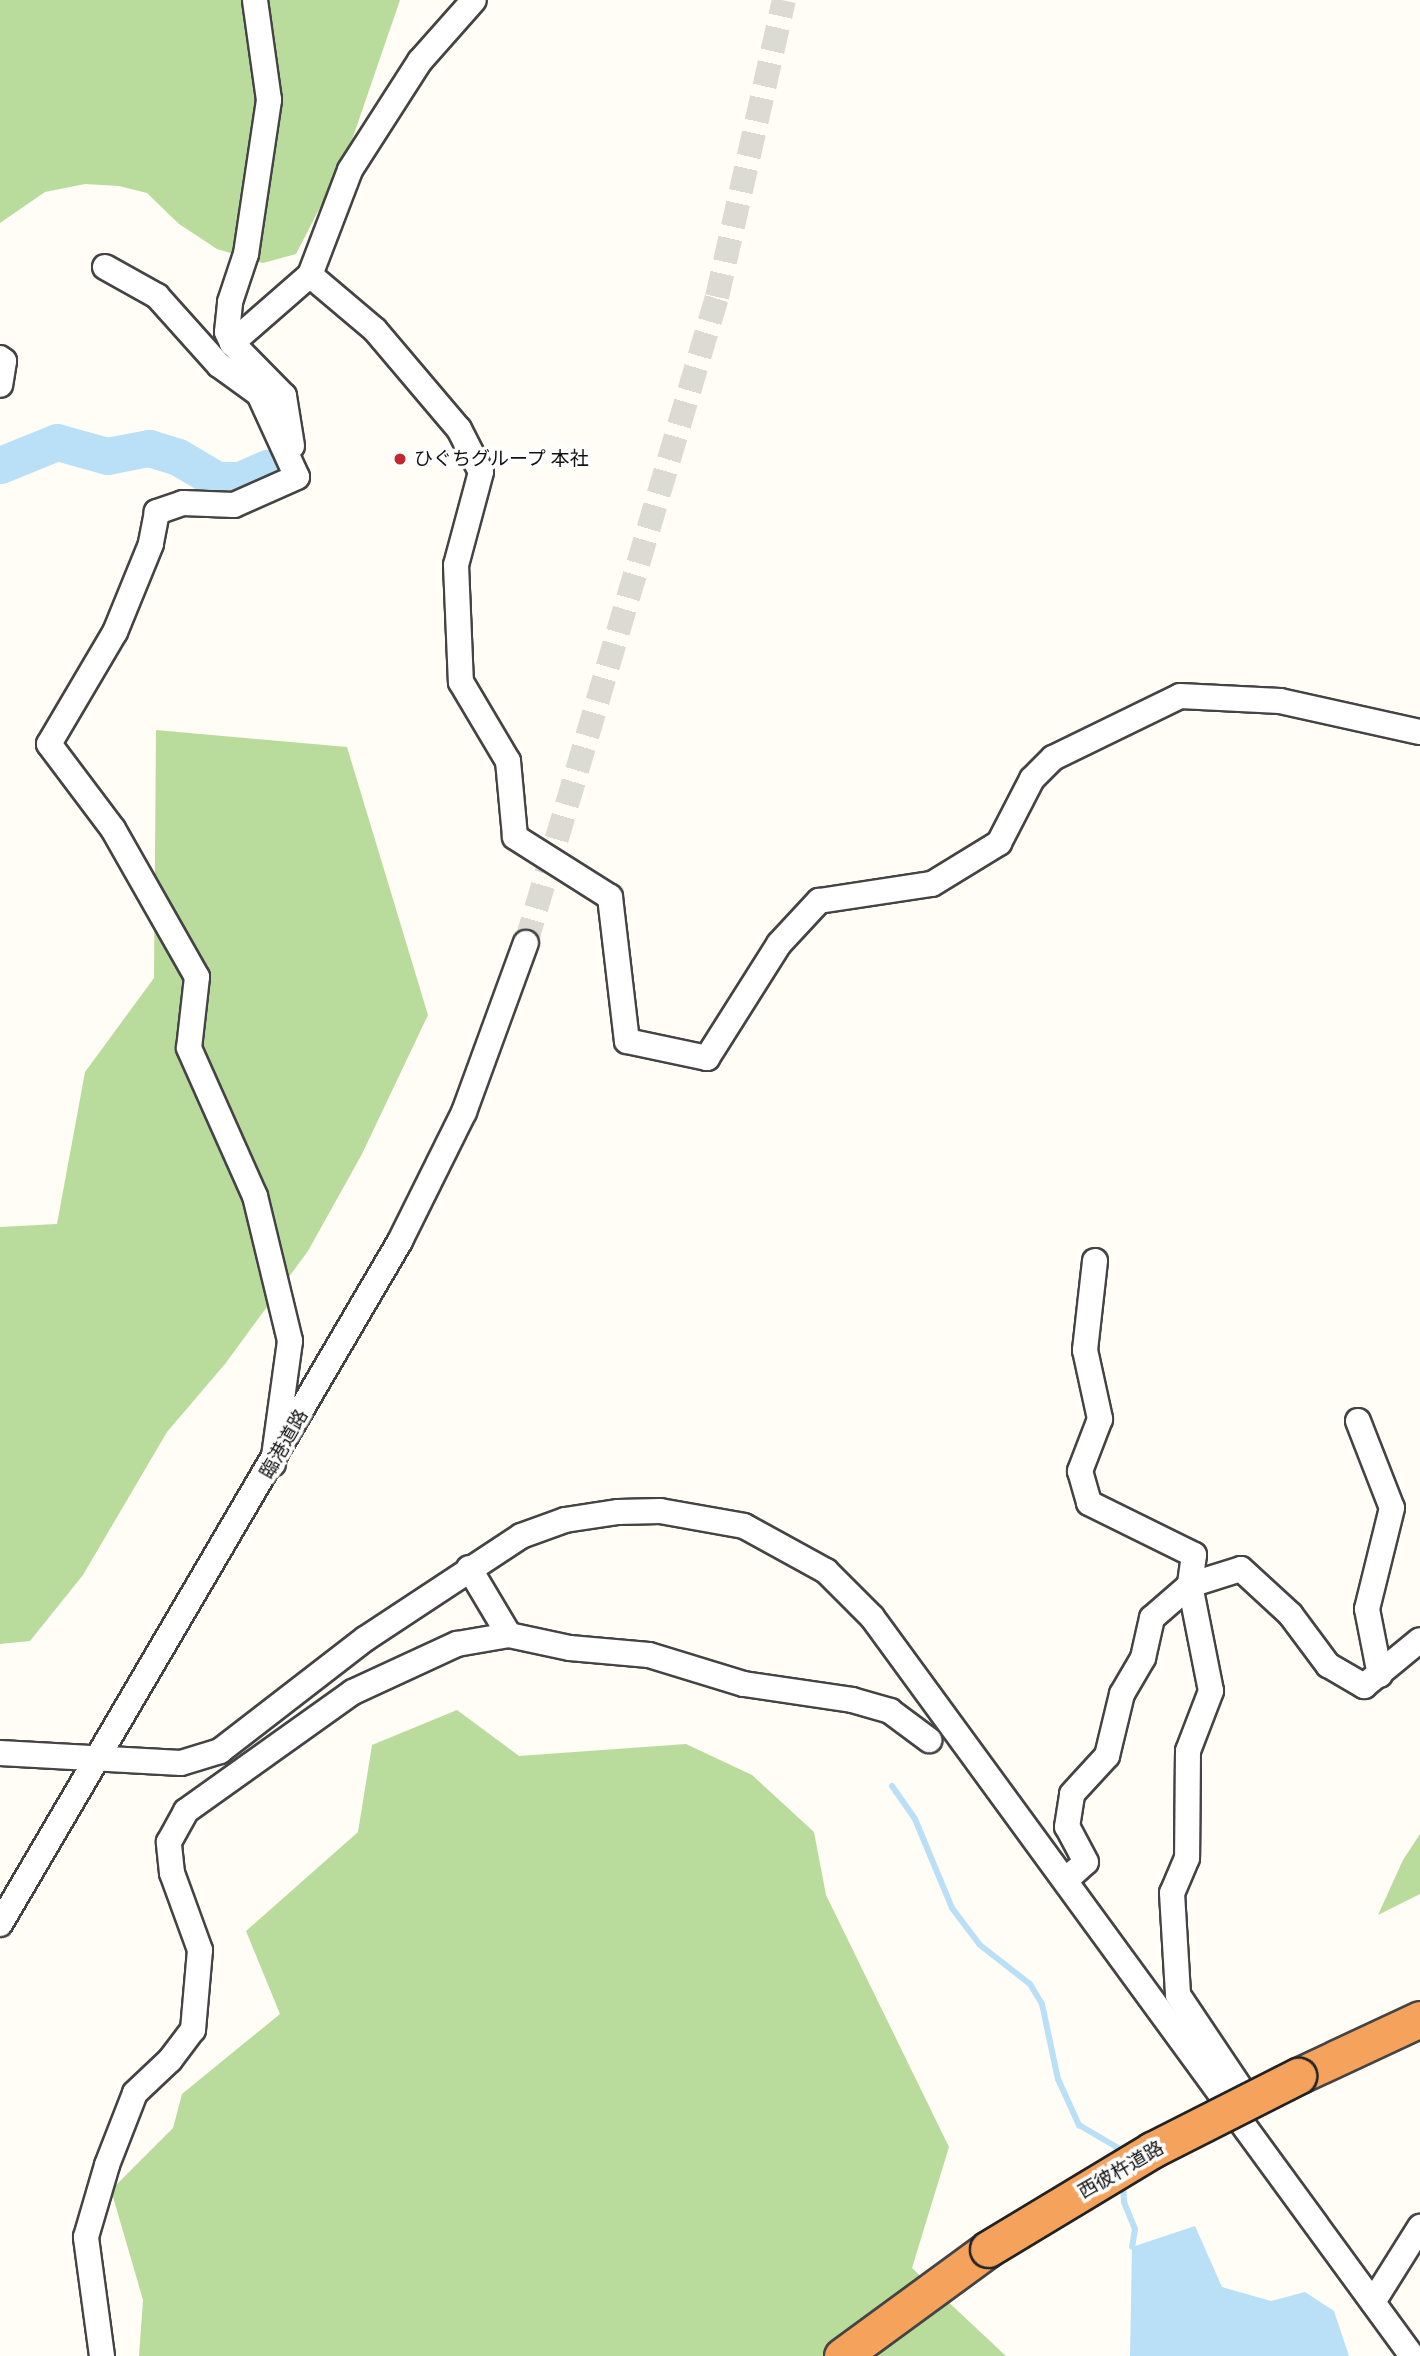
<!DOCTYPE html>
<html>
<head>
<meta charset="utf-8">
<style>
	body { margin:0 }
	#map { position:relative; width:1420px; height:2356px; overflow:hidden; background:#fffdf5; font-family:Lora,"Noto Sans JP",serif }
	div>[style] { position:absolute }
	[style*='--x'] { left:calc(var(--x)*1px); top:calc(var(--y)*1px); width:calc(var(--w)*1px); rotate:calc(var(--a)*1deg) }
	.forest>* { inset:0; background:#b9dc9c }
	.water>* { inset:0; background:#b9e0f7 }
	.stream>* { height:6px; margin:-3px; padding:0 3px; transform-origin:3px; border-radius:3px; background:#b9e0f7 }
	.river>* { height:37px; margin:-18.5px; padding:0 18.5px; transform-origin:18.5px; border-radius:18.5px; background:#b9e0f7 }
	.minor-tunnel>* { height:24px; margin-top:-12px; transform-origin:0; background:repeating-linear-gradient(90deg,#dbdad3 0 24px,transparent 0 36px) }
	.roads { filter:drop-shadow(2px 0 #444) drop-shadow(-2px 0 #444) drop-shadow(0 2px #444) drop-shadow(0 -2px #444) }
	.minor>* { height:24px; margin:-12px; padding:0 12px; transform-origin:12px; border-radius:12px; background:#fff }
	.highway>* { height:35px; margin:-17.5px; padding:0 17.5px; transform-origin:17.5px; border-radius:17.5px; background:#f5a25d }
	.bridges { filter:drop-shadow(2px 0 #222) drop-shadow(-2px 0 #222) drop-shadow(0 2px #222) drop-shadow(0 -2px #222) }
	.highway-bridge>* { height:35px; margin:-17.5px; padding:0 17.5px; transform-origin:17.5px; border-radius:17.5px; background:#f5a25d }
	.dots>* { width:19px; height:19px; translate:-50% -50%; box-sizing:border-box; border:4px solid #fff; border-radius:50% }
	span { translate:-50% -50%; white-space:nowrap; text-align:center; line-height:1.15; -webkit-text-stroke:7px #fff; paint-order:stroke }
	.poi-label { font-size:19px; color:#111 }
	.left { translate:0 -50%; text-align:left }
	.street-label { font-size:19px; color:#111 }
</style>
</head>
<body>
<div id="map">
	<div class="forest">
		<div style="clip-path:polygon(0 0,400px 0,353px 137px,330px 188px,296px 254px,263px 263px,217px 249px,179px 224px,147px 193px,119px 186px,85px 184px,45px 192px,0 223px)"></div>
		<div style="clip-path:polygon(156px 730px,347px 747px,428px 1015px,362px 1154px,308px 1251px,225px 1364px,167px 1432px,83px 1575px,30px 1641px,0 1644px,0 1227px,57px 1224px,85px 1072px,154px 978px)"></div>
		<div style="clip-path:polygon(457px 1710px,519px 1756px,686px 1744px,752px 1775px,814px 1832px,826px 1895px,949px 2147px,912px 2268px,1006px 2356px,139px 2356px,143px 2300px,111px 2190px,173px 2128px,182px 2094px,280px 2014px,246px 1931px,358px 1832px,372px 1745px)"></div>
		<div style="clip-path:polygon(1420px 1834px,1420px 1894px,1378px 1915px,1403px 1860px)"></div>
	</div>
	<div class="water">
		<div style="clip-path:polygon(1195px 2226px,1222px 2287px,1271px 2301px,1305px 2292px,1334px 2311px,1349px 2356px,1130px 2356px,1132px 2247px)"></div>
	</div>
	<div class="stream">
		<div style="--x:892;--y:1786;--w:40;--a:55.1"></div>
		<div style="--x:915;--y:1819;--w:96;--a:67.4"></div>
		<div style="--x:952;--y:1908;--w:46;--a:52.9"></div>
		<div style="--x:980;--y:1945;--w:63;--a:38"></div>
		<div style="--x:1030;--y:1984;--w:23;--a:59"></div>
		<div style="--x:1042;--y:2004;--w:77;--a:78"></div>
		<div style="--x:1058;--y:2079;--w:51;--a:65.5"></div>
		<div style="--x:1079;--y:2125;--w:48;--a:30.3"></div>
		<div style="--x:1120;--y:2149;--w:8;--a:83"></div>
		<div style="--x:1123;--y:2182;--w:20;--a:87"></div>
		<div style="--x:1124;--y:2202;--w:29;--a:68"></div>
		<div style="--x:1135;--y:2229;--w:18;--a:99"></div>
	</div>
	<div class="river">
		<div style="--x:0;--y:465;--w:61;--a:-22"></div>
		<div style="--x:57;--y:442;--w:52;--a:15.6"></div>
		<div style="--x:107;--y:456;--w:43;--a:-10.8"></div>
		<div style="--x:149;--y:448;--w:30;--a:17"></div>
		<div style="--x:178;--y:457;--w:45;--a:30.5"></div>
		<div style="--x:217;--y:480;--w:23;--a:0"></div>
		<div style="--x:240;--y:480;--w:30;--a:-24"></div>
	</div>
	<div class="minor-tunnel">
		<div style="--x:526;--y:943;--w:674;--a:-73.53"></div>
		<div style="--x:717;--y:297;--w:304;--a:-77.3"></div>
	</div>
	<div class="roads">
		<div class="minor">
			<div style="--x:105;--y:267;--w:60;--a:29.1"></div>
			<div style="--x:157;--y:296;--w:93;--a:48.1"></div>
			<div style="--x:219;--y:365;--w:49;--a:35.9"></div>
			<div style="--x:259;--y:394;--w:91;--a:65.4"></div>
			<div style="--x:297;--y:477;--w:69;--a:156"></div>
			<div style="--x:234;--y:505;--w:51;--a:-177.8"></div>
			<div style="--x:183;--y:503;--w:28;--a:161"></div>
			<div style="--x:157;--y:512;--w:33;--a:101"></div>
			<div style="--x:151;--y:544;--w:95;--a:112.2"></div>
			<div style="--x:115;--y:632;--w:130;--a:120.5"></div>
			<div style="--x:49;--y:744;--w:106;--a:53"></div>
			<div style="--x:113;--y:829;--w:170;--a:60.4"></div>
			<div style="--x:197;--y:977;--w:71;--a:96.4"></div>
			<div style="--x:189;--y:1048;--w:162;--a:66"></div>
			<div style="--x:255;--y:1196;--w:149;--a:76.4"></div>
			<div style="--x:290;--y:1341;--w:124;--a:97.9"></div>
			<div style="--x:310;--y:275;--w:85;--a:40.2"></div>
			<div style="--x:375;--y:330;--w:130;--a:49.7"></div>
			<div style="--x:459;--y:429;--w:48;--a:62.9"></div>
			<div style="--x:481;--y:472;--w:96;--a:105"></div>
			<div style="--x:456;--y:565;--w:117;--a:87.6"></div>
			<div style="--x:461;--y:682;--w:92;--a:59.3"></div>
			<div style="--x:508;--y:761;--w:76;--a:84.7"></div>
			<div style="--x:515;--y:837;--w:112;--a:32.3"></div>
			<div style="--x:610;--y:897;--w:145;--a:83.3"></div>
			<div style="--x:627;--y:1041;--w:82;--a:12"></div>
			<div style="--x:707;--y:1058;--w:135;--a:-57.7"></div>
			<div style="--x:779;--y:944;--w:59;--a:-47.1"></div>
			<div style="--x:819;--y:901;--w:114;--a:-8.6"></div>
			<div style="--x:932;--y:884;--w:79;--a:-31.5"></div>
			<div style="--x:999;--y:843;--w:72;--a:-62.7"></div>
			<div style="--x:1032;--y:779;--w:30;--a:-45"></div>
			<div style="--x:1053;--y:758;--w:141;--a:-26"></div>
			<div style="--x:1180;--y:696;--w:100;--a:2.9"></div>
			<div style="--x:1280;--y:701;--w:143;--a:12.5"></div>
			<div style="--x:232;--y:343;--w:12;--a:-114"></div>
			<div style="--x:227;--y:332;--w:30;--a:-84"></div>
			<div style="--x:230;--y:302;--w:51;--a:-71.6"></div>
			<div style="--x:246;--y:254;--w:156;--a:-81.5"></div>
			<div style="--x:269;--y:100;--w:101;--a:-98"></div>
			<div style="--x:0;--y:358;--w:5;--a:37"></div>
			<div style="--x:4;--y:361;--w:24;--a:99"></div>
			<div style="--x:292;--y:446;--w:51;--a:-99.1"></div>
			<div style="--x:284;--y:396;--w:74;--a:-134.5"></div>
			<div style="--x:232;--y:343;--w:103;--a:-41.1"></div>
			<div style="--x:310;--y:275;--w:112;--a:-69.1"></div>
			<div style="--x:350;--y:170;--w:130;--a:-57.3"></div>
			<div style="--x:420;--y:61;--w:81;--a:-48.5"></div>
			<div style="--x:1095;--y:1261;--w:90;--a:96.4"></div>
			<div style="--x:1085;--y:1350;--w:71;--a:77.7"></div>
			<div style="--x:1100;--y:1419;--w:56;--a:111"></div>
			<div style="--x:1080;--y:1471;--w:33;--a:74"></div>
			<div style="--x:1089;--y:1503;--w:117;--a:26.3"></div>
			<div style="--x:1194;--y:1555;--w:30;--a:98"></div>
			<div style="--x:1190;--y:1585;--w:108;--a:78.8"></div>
			<div style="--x:1211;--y:1691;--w:64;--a:111"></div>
			<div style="--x:1188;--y:1751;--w:107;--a:90.5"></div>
			<div style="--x:1187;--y:1858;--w:38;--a:113"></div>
			<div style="--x:1172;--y:1893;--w:102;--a:86.6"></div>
			<div style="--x:1178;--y:1995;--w:124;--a:56.2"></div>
			<div style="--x:1247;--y:2098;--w:19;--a:118"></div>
			<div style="--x:1358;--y:1421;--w:93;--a:68.7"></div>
			<div style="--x:1392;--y:1508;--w:104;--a:103.9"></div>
			<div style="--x:1367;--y:1609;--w:67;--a:78.9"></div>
			<div style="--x:509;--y:1635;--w:62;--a:12"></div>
			<div style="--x:570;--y:1648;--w:79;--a:5.1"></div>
			<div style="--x:649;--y:1655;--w:99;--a:17"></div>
			<div style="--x:744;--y:1684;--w:109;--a:8.4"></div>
			<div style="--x:852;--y:1700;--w:40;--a:16"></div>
			<div style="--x:890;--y:1711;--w:49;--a:36.6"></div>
			<div style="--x:0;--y:1753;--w:181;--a:3.2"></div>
			<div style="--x:181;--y:1763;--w:41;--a:-17.1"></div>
			<div style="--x:220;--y:1751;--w:183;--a:-37.7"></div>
			<div style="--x:365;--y:1639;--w:187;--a:-33.4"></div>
			<div style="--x:521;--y:1536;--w:47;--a:-20"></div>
			<div style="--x:565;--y:1520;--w:54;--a:-8.6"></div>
			<div style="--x:618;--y:1512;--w:42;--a:-1.4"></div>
			<div style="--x:660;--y:1511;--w:85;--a:10.1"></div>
			<div style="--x:744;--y:1526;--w:94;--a:28.8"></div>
			<div style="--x:826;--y:1571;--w:65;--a:45"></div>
			<div style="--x:872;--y:1617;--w:915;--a:53.84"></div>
			<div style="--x:1067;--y:1879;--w:25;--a:-42"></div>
			<div style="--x:1086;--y:1862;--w:40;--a:-118"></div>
			<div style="--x:1067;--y:1827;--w:33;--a:-81"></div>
			<div style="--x:1072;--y:1794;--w:52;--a:-47.4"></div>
			<div style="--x:1107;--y:1756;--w:64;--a:-76.4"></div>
			<div style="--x:1122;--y:1694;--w:42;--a:-59.7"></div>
			<div style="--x:1143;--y:1658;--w:41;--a:-77.3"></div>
			<div style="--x:1152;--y:1618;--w:50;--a:-41"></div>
			<div style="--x:1190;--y:1585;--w:53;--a:-17.4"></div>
			<div style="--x:1241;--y:1569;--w:67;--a:42.6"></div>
			<div style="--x:1290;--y:1614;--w:64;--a:53.3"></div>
			<div style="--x:1328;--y:1665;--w:42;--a:30.3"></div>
			<div style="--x:1364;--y:1686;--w:72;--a:-39.4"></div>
			<div style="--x:0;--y:1924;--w:792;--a:-59.64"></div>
			<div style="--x:400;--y:1241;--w:144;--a:-63.6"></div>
			<div style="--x:464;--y:1112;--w:180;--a:-69.9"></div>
			<div style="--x:1373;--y:2302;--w:89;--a:-57.9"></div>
			<div style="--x:102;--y:2356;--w:120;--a:-97.7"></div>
			<div style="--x:86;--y:2237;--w:75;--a:-73.7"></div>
			<div style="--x:107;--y:2165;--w:77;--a:-68.7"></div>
			<div style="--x:135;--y:2093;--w:48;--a:-43.3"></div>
			<div style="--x:170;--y:2060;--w:38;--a:-53"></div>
			<div style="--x:193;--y:2030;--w:80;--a:-85"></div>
			<div style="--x:200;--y:1950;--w:82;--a:-110"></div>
			<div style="--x:172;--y:1873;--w:31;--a:-96"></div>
			<div style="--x:169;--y:1842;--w:35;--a:-61"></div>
			<div style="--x:186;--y:1811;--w:205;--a:-35.5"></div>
			<div style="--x:353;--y:1692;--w:115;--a:-24.8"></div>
			<div style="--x:457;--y:1644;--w:53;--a:-9.8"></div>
			<div style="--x:509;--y:1635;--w:78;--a:-120.8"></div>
		</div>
		<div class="highway">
			<div style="--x:1298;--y:2076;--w:135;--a:-25"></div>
			<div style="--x:842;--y:2356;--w:181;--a:-36.2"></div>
		</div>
	</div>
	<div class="bridges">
		<div class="highway-bridge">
			<div style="--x:988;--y:2249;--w:192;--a:-31.1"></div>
			<div style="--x:1152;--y:2150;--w:164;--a:-26.9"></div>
		</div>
	</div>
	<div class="dots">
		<div style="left:400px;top:459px;background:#c4262e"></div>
	</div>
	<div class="poi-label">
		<span class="left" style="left:414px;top:459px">ひぐちグループ 本社</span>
	</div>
	<div class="street-label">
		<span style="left:284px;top:1444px;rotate:-60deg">臨港道路</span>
		<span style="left:1121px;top:2170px;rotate:-30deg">西彼杵道路</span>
	</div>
</div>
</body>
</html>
